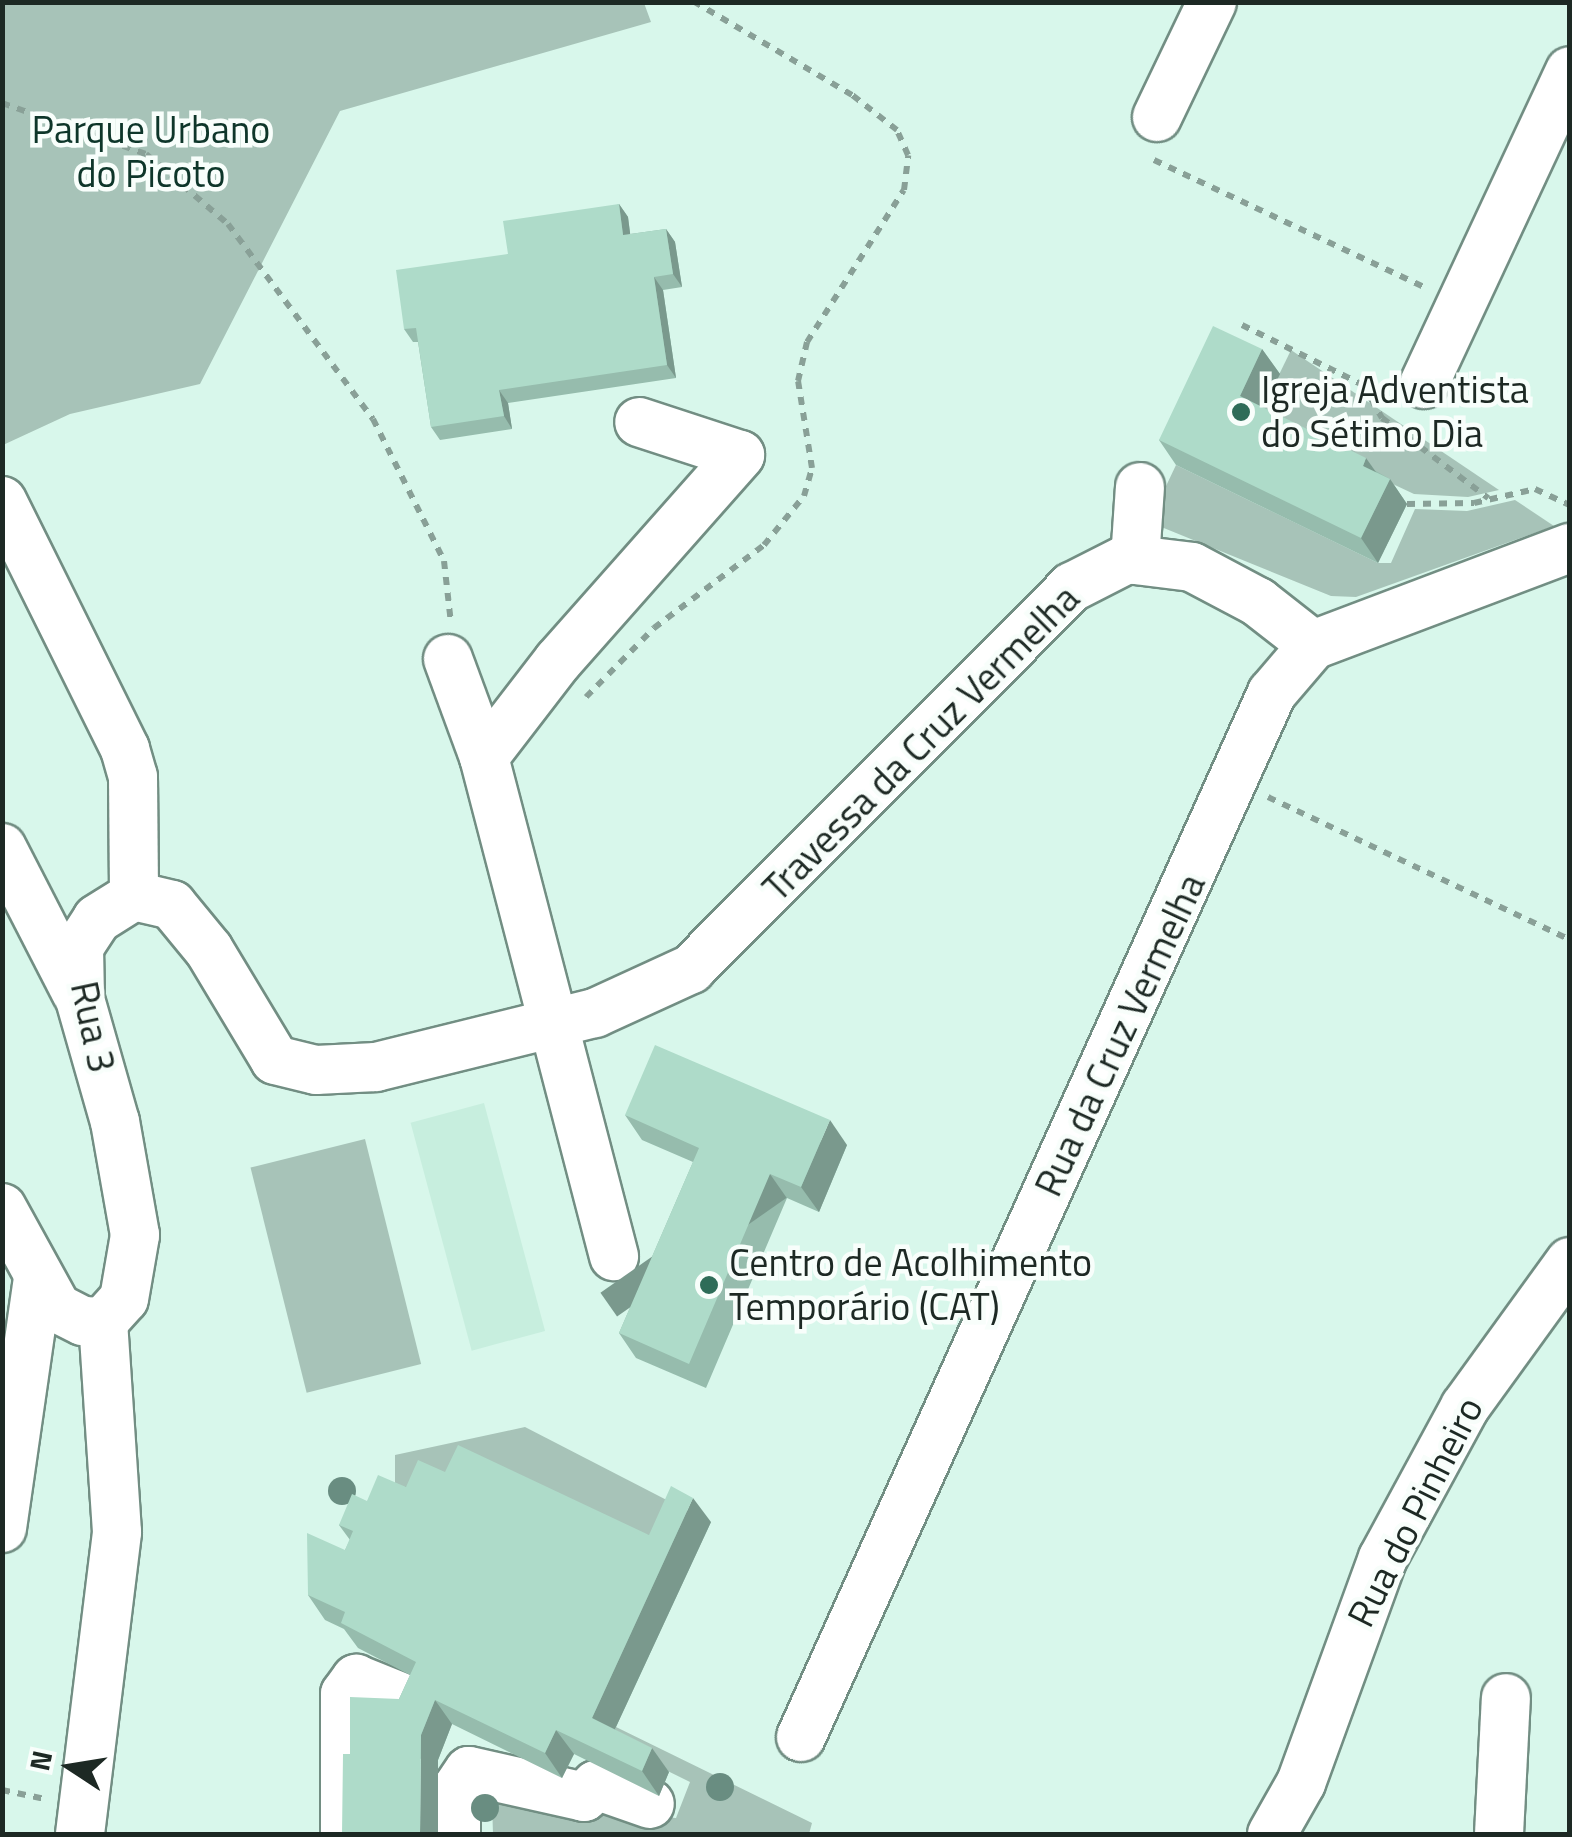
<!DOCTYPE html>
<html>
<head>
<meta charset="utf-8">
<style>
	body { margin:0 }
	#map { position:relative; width:1572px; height:1837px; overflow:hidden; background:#d8f7eb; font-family:"Titillium Web",sans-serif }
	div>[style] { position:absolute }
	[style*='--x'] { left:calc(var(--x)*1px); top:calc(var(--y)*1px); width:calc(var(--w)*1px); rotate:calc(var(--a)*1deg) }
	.built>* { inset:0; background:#c7eede; transform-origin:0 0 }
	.green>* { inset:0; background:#a7c3b8; transform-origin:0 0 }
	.path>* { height:6px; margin-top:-3px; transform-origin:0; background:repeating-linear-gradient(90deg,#89a097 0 8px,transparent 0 16px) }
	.roads { filter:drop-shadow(2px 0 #728e83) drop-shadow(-2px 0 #728e83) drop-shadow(0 2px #728e83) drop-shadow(0 -2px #728e83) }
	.minor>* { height:48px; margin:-24px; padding:0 24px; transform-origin:24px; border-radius:24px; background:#fff }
	.trees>* { width:28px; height:28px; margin:-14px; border-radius:50%; background:#698d81 }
	.wall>* { inset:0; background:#96bcad }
	.shaded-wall>* { inset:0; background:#7a998d; transform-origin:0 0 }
	.building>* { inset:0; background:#aedbc9 }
	.dots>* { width:28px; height:28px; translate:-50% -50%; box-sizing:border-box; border:5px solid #f8fefb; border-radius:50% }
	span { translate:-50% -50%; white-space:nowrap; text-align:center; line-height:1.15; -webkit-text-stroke:9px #f8fefb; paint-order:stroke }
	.park-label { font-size:38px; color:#0e362a }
	.poi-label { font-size:38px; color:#1d2924 }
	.left { translate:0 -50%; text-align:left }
	.street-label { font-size:38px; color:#1d2924 }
	.frame { position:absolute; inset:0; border:5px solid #1d2924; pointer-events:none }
	.north { position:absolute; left:20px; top:1717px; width:100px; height:100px; -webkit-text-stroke:8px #f8fefb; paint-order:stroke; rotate:282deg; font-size:28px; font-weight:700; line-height:40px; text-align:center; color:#1d2924 }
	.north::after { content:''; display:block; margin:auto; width:35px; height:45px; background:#1d2924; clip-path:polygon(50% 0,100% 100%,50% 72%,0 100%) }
</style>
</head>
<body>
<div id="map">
	<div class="built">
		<div style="left:484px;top:1103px;width:236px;height:76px;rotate:75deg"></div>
	</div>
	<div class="green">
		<div style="clip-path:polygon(644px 3px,651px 22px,340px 111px,200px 384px,70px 414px,3px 445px,3px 3px)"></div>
		<div style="clip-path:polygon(1291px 350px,1499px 490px,1468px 497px,1414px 494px,1257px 420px)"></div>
		<div style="clip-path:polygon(1176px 465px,1378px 563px,1391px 563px,1415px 509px,1467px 511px,1515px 500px,1554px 526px,1356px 597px,1331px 596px,1149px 522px)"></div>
		<div style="left:365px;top:1139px;width:232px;height:118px;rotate:76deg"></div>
		<div style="clip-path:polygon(525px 1427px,688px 1511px,666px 1559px,395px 1499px,395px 1455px)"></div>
		<div style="clip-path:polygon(616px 1727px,812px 1823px,809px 1834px,493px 1834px,492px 1803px,676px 1818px,690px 1782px,609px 1742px)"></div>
	</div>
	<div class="path">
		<div style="--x:2;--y:103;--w:153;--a:19.5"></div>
		<div style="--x:146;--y:154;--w:108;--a:40.5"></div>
		<div style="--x:228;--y:224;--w:243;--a:53.4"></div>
		<div style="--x:373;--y:419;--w:159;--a:63.4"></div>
		<div style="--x:444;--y:561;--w:62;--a:83.6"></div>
		<div style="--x:1154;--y:160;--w:303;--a:25.2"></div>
		<div style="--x:1242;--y:325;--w:135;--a:26.4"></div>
		<div style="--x:1363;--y:385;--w:38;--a:60"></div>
		<div style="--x:1382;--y:418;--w:133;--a:37"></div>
		<div style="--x:1407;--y:504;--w:67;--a:-0.9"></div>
		<div style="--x:1474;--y:503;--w:63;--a:-12.9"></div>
		<div style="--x:1535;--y:489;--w:38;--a:25"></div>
		<div style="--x:586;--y:697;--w:97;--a:-45.4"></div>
		<div style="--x:654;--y:628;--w:138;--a:-37"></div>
		<div style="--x:764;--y:545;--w:63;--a:-50.8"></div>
		<div style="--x:804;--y:496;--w:29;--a:-74"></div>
		<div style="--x:812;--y:468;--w:88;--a:-99.1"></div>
		<div style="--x:798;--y:381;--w:40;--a:-77"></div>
		<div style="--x:807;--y:342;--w:180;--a:-57.5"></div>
		<div style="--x:904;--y:190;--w:35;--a:-83"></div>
		<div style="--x:908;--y:155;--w:27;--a:-114"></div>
		<div style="--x:897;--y:130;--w:57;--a:-142.1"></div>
		<div style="--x:852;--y:95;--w:182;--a:-149.4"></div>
		<div style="--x:1268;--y:797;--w:334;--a:25.3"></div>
		<div style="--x:2;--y:1790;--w:44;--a:11.8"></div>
	</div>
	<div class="roads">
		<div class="minor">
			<div style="--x:1157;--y:117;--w:127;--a:-64.4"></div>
			<div style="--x:1424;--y:384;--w:345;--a:-65"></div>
			<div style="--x:2;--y:501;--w:277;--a:63.6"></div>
			<div style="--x:125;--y:749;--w:29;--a:74"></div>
			<div style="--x:133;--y:777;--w:119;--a:89.5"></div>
			<div style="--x:1135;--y:560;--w:73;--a:-86.1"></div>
			<div style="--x:448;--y:659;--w:104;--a:69.8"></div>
			<div style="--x:484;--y:757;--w:516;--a:75.4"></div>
			<div style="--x:484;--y:757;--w:121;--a:-52.4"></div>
			<div style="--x:558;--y:661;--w:275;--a:-48.5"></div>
			<div style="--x:740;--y:455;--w:106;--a:-161.9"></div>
			<div style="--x:2;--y:848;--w:162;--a:62.8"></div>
			<div style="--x:2;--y:1208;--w:114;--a:61.2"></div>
			<div style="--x:57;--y:1308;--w:29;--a:27"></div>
			<div style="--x:83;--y:1321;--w:20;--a:3"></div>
			<div style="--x:103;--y:1322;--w:31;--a:-48"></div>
			<div style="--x:124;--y:1299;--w:65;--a:-80.2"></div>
			<div style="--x:135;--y:1235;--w:115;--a:-100"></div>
			<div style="--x:115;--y:1122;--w:128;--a:-105.9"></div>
			<div style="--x:80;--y:999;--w:52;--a:-91.1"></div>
			<div style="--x:79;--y:947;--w:33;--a:-57"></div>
			<div style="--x:97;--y:919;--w:44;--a:-31.9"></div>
			<div style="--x:134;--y:896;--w:39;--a:13"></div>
			<div style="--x:172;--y:905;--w:58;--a:50.6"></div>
			<div style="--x:209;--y:950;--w:128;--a:59"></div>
			<div style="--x:275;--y:1060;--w:42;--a:13.7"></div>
			<div style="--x:316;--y:1070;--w:60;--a:-2.9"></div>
			<div style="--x:376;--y:1067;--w:226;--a:-13.9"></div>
			<div style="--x:595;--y:1013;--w:106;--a:-24.6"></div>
			<div style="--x:691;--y:969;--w:540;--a:-45.08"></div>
			<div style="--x:1072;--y:587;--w:62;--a:-27"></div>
			<div style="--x:1127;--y:559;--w:65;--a:7"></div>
			<div style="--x:1192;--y:567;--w:75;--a:27.9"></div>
			<div style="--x:1258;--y:602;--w:70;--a:38"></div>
			<div style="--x:2;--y:1528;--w:253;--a:-81.8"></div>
			<div style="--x:801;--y:1737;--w:1145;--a:-65.72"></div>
			<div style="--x:1272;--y:693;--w:63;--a:-49.5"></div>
			<div style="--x:1313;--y:645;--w:275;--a:-20.7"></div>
			<div style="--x:80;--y:1834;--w:304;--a:-83"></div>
			<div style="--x:117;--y:1532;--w:210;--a:-93.8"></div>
			<div style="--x:345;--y:1834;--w:140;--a:-90"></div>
			<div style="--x:345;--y:1694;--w:19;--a:-54"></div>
			<div style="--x:356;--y:1679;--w:61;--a:22"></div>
			<div style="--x:456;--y:1834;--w:44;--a:-90"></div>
			<div style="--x:456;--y:1790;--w:23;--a:-56"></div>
			<div style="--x:469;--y:1771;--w:118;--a:12.7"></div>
			<div style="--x:584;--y:1797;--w:17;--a:-45"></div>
			<div style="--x:596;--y:1785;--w:57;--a:19.4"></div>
			<div style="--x:1272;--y:1834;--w:59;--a:-60.4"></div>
			<div style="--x:1301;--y:1783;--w:239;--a:-70"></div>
			<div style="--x:1383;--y:1558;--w:172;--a:-61.5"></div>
			<div style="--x:1465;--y:1407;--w:179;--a:-54.1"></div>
			<div style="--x:1499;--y:1834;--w:136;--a:-87.1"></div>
		</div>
	</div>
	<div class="trees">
		<div style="left:342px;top:1491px"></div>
		<div style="left:720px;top:1787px"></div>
		<div style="left:485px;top:1808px"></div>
	</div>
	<div class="wall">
		<div style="clip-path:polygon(619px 204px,628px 217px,630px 234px,666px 229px,675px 242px,682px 287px,663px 290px,676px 378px,508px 403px,512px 429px,440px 440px,431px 427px,418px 342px,413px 342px,404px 329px,508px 254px)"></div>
		<div style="clip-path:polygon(1262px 349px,1280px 374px,1263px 407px,1390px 479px,1407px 504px,1378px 563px,1176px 465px,1159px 440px)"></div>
		<div style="clip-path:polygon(625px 1115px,847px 1145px,819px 1212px,787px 1198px,706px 1388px,636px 1358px,619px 1333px,693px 1162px,642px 1140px)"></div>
		<div style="clip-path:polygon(445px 1472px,649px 1535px,711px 1522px,615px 1729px,669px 1772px,659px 1796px,574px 1754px,562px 1778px,452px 1724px,438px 1760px,350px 1754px,399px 1699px,410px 1675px,358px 1648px,344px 1629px,325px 1620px,308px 1595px,345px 1550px,350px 1540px,339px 1525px,367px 1501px)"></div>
	</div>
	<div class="shaded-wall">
		<div style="clip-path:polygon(619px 204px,628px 217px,632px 248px,623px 235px)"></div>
		<div style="clip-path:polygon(666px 229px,675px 242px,682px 287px,673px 274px)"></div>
		<div style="clip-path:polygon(654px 277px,663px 290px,676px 378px,667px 365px)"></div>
		<div style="clip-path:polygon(1262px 349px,1280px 374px,1257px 420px,1240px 396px)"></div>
		<div style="clip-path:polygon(499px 390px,508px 403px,512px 429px,504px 416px)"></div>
		<div style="clip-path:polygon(1366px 458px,1383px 482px,1363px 466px)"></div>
		<div style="clip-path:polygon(1390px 479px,1407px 504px,1378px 563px,1361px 538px)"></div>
		<div style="clip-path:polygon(830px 1120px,847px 1145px,819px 1212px,801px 1187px)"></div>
		<div style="left:770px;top:1174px;width:29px;height:207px;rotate:55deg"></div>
		<div style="clip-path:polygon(693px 1498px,711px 1522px,609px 1742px,592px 1718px)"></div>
		<div style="clip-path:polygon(435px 1700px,452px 1724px,438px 1760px,438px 1834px,420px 1834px,421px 1735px)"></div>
		<div style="clip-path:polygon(556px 1730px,574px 1754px,562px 1778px,545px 1753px)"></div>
		<div style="clip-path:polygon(652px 1748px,669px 1772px,659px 1796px,642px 1771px)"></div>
	</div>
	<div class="building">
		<div style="clip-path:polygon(619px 204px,623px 235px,666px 229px,673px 274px,654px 277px,667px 365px,499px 390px,504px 416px,431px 427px,416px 328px,404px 329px,396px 270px,508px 254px,503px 221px)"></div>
		<div style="clip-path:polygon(1213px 326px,1262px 349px,1240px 396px,1366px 458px,1363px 466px,1390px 479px,1361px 538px,1159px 440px)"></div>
		<div style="clip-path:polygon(655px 1045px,830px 1120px,801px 1187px,770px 1174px,689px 1364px,619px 1333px,699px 1148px,625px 1115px)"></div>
		<div style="clip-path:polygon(458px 1445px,649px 1535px,671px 1486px,693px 1498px,592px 1718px,652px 1748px,642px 1771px,556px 1730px,545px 1753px,435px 1700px,421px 1735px,420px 1834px,342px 1834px,343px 1754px,350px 1754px,350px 1697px,399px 1699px,416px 1662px,341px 1623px,345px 1612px,308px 1595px,307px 1533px,345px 1550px,353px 1531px,339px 1525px,352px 1494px,367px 1501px,378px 1475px,406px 1487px,418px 1460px,445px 1472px)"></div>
	</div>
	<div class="dots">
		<div style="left:1241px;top:412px;background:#2e6c58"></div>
		<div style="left:709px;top:1285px;background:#2e6c58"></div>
	</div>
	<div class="park-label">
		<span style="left:151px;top:152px">Parque Urbano<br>do Picoto</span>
	</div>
	<div class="poi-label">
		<span class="left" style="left:1261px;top:412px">Igreja Adventista<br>do Sétimo Dia</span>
		<span class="left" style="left:729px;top:1285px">Centro de Acolhimento<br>Temporário (CAT)</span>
	</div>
	<div class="street-label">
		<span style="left:921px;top:743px;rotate:-45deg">Travessa da Cruz Vermelha</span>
		<span style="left:93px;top:1027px;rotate:78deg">Rua 3</span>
		<span style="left:1120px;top:1035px;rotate:-65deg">Rua da Cruz Vermelha</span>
		<span style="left:1415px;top:1512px;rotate:-63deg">Rua do Pinheiro</span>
	</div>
	<div class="frame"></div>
	<div class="north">N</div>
</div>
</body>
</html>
